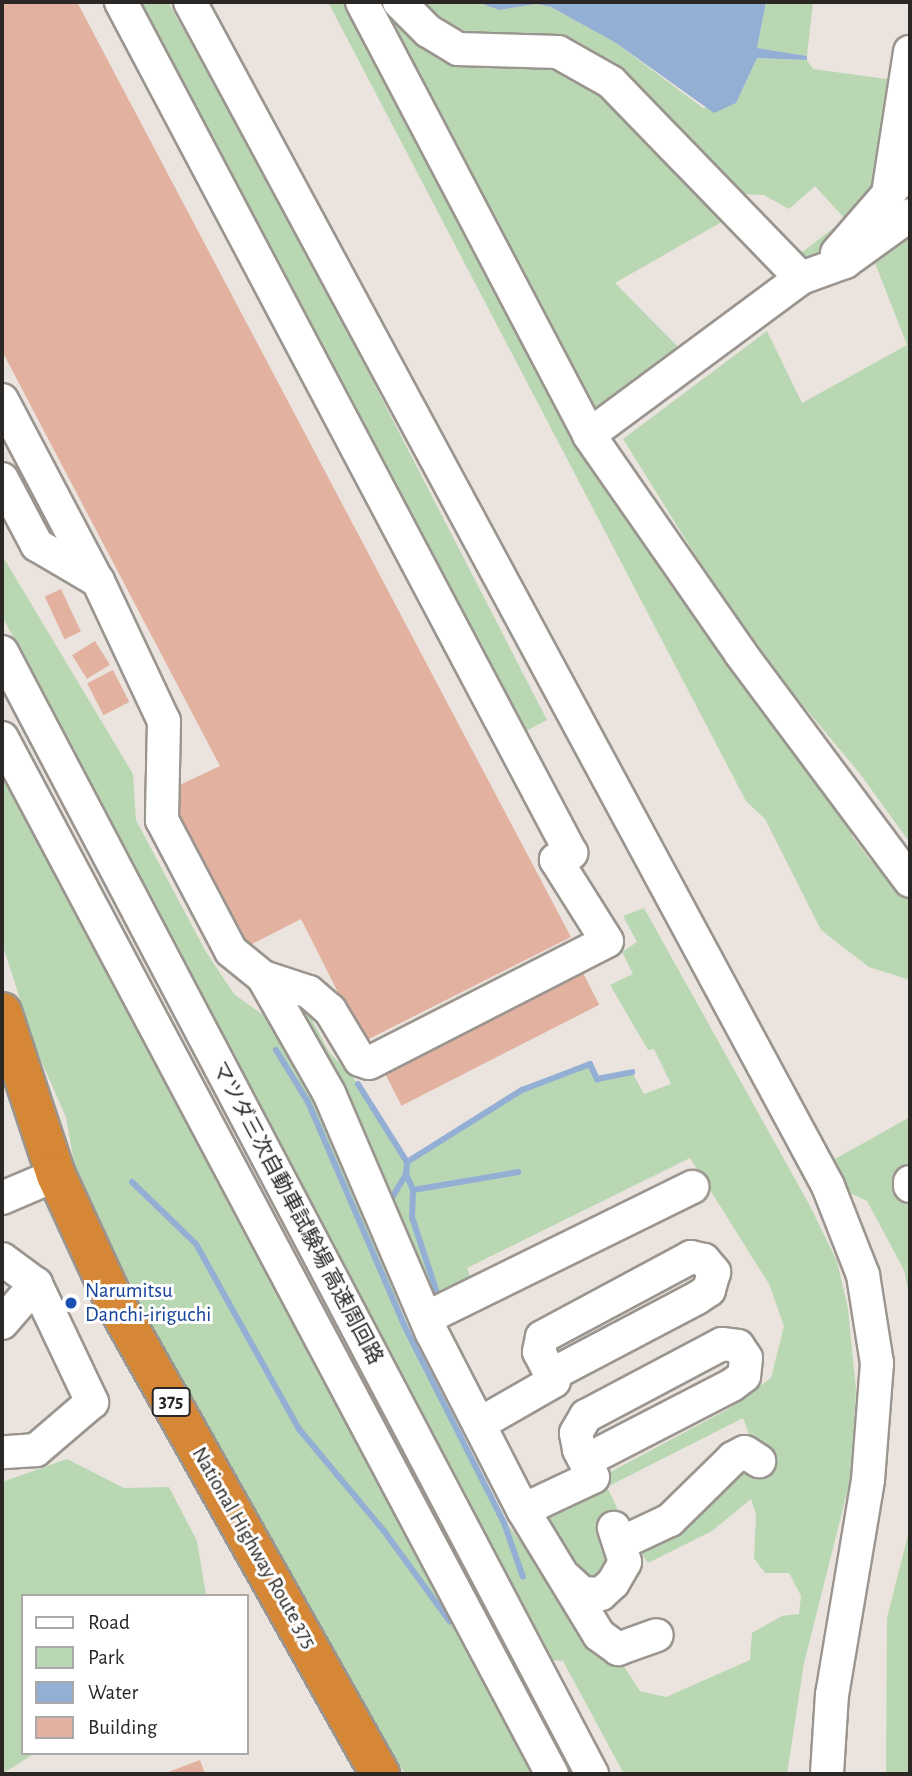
<!DOCTYPE html>
<html>
<head>
<meta charset="utf-8">
<style>
	body { margin:0 }
	#map { position:relative; width:912px; height:1776px; overflow:hidden; background:#ebe4de; font-family:"Alegreya Sans","Noto Sans JP",sans-serif }
	div>[style] { position:absolute }
	[style*='--x'] { left:calc(var(--x)*1px); top:calc(var(--y)*1px); width:calc(var(--w)*1px); rotate:calc(var(--a)*1deg) }
	.green>* { inset:0; background:#b9d7b3 }
	.water>* { inset:0; background:#94afd4 }
	.stream>* { height:6px; margin:-3px; padding:0 3px; transform-origin:3px; border-radius:3px; background:#94afd4 }
	.building>* { inset:0; background:#e2b1a0; transform-origin:0 0 }
	.roads { filter:drop-shadow(2px 0 #9b958f) drop-shadow(-2px 0 #9b958f) drop-shadow(0 2px #9b958f) drop-shadow(0 -2px #9b958f) }
	.minor>* { height:32px; margin:-16px; padding:0 16px; transform-origin:16px; border-radius:16px; background:#fff }
	.highway>* { height:38px; margin:-19px; padding:0 19px; transform-origin:19px; border-radius:19px; background:#d58736 }
	.dots>* { width:19px; height:19px; translate:-50% -50%; box-sizing:border-box; border:4px solid #fff; border-radius:50% }
	span { translate:-50% -50%; white-space:nowrap; text-align:center; line-height:1.15; -webkit-text-stroke:6px #fff; paint-order:stroke }
	.shield-label span { padding:2px 5px; background:#fff; border:2px solid; border-radius:5px; -webkit-text-stroke-width:0 }
	.shield-label { font-size:19px; color:#2a2725; font-weight:700 }
	.street-label { font-size:21px; color:#2a2725 }
	.transit-label { font-size:21px; color:#164399 }
	.left { translate:0 -50%; text-align:left }
	.frame { position:absolute; inset:0; border:4px solid #2a2725; pointer-events:none }
	.legend { position:absolute; left:21px; top:1594px; width:228px; height:161px; box-sizing:border-box; background:#fff; border:2px solid #aaa9a8; margin:0; padding:9px 12px; list-style:none; font-size:21px; color:#2a2725 }
	.legend li { display:flex; align-items:center; gap:14px; height:35px }
	.legend b { width:35px; border:2px solid #aaa9a8 }
</style>
</head>
<body>
<div id="map">
	<div class="green">
		<div style="clip-path:polygon(137px 2px,168px 2px,291px 222px,547px 720px,522px 733px,272px 249px)"></div>
		<div style="clip-path:polygon(328px 2px,355px 2px,487px 275px,612px 490px,841px 801px,852px 836px,871px 861px,896px 875px,910px 890px,910px 980px,869px 967px,821px 930px,765px 819px,746px 801px)"></div>
		<div style="clip-path:polygon(378px 2px,385px 2px,427px 43px,555px 64px,588px 79px,725px 220px,615px 283px,681px 350px,606px 409px,591px 406px)"></div>
		<div style="clip-path:polygon(419px 2px,477px 2px,499px 10px,535px 4px,551px 7px,616px 43px,703px 108px,736px 103px,757px 58px,807px 60px,813px 69px,894px 80px,872px 201px,820px 257px,810px 260px,800px 254px,845px 219px,815px 186px,789px 209px,764px 195px,743px 194px,731px 189px,628px 81px,474px 35px,436px 17px)"></div>
		<div style="clip-path:polygon(766px 2px,813px 2px,807px 56px,757px 48px)"></div>
		<div style="clip-path:polygon(910px 233px,910px 843px,861px 775px,747px 638px,623px 439px,767px 331px,802px 403px,907px 345px,875px 263px)"></div>
		<div style="clip-path:polygon(2px 555px,133px 774px,136px 820px,206px 952px,234px 994px,270px 1020px,313px 1087px,421px 1360px,502px 1517px,546px 1574px,594px 1655px,621px 1662px,640px 1691px,666px 1697px,750px 1660px,752px 1633px,782px 1616px,799px 1614px,801px 1596px,789px 1573px,765px 1573px,754px 1558px,756px 1515px,751px 1499px,712px 1531px,648px 1563px,639px 1550px,752px 1442px,743px 1418px,607px 1487px,619px 1512px,601px 1523px,613px 1563px,592px 1587px,532px 1514px,730px 1408px,771px 1378px,784px 1326px,769px 1284px,690px 1158px,467px 1268px,471px 1279px,435px 1302px,301px 1016px,310px 1016px,329px 1052px,353px 1077px,407px 1161px,522px 1090px,590px 1064px,598px 1079px,632px 1072px,644px 1094px,671px 1084px,654px 1049px,648px 1050px,610px 985px,633px 974px,622px 952px,637px 942px,623px 916px,644px 908px,809px 1204px,837px 1261px,848px 1309px,856px 1389px,851px 1477px,804px 1663px,787px 1774px,624px 1774px,563px 1661px,553px 1660px,2px 616px)"></div>
		<div style="clip-path:polygon(2px 760px,541px 1774px,405px 1774px,166px 1365px,76px 1174px,66px 1117px,36px 1049px,2px 943px)"></div>
		<div style="clip-path:polygon(910px 1117px,910px 1299px,904px 1270px,867px 1201px,850px 1193px,835px 1159px)"></div>
		<div style="clip-path:polygon(67px 1459px,124px 1488px,169px 1487px,197px 1541px,206px 1595px,23px 1596px,23px 1753px,35px 1753px,2px 1774px,2px 1482px)"></div>
		<div style="clip-path:polygon(910px 1527px,910px 1774px,886px 1774px,887px 1618px)"></div>
	</div>
	<div class="water">
		<div style="clip-path:polygon(477px 2px,766px 2px,757px 48px,807px 56px,807px 60px,757px 58px,736px 103px,714px 113px,616px 43px,551px 7px,536px 4px,499px 10px)"></div>
	</div>
	<div class="stream">
		<div style="--x:276;--y:1050;--w:61;--a:58.4"></div>
		<div style="--x:308;--y:1102;--w:243;--a:66.7"></div>
		<div style="--x:404;--y:1325;--w:222;--a:63.2"></div>
		<div style="--x:504;--y:1523;--w:57;--a:70.6"></div>
		<div style="--x:358;--y:1084;--w:92;--a:57.9"></div>
		<div style="--x:406;--y:1174;--w:12;--a:-85"></div>
		<div style="--x:407;--y:1162;--w:136;--a:-32.1"></div>
		<div style="--x:522;--y:1090;--w:73;--a:-20.9"></div>
		<div style="--x:590;--y:1064;--w:17;--a:65"></div>
		<div style="--x:597;--y:1079;--w:36;--a:-11"></div>
		<div style="--x:132;--y:1182;--w:89;--a:44.1"></div>
		<div style="--x:196;--y:1244;--w:212;--a:60.9"></div>
		<div style="--x:299;--y:1429;--w:133;--a:50.2"></div>
		<div style="--x:384;--y:1531;--w:112;--a:54"></div>
		<div style="--x:413;--y:1190;--w:27;--a:92"></div>
		<div style="--x:412;--y:1217;--w:77;--a:71.8"></div>
		<div style="--x:393;--y:1196;--w:26;--a:-59"></div>
		<div style="--x:406;--y:1174;--w:17;--a:66"></div>
		<div style="--x:413;--y:1190;--w:107;--a:-9.7"></div>
	</div>
	<div class="building">
		<div style="clip-path:polygon(2px 2px,77px 2px,571px 937px,363px 1042px,301px 919px,248px 946px,167px 791px,220px 766px,2px 351px)"></div>
		<div style="left:61px;top:589px;width:47px;height:18px;rotate:65deg"></div>
		<div style="left:95px;top:641px;width:28px;height:27px;rotate:58deg"></div>
		<div style="left:113px;top:670px;width:36px;height:29px;rotate:63deg"></div>
		<div style="left:582px;top:971px;width:38px;height:222px;rotate:63deg"></div>
		<div style="clip-path:polygon(200px 1760px,205px 1774px,163px 1774px)"></div>
	</div>
	<div class="roads">
		<div class="minor">
			<div style="--x:190;--y:2;--w:1345;--a:61.68"></div>
			<div style="--x:828;--y:1186;--w:96;--a:68.5"></div>
			<div style="--x:863;--y:1275;--w:89;--a:81"></div>
			<div style="--x:877;--y:1363;--w:117;--a:94.4"></div>
			<div style="--x:868;--y:1480;--w:217;--a:99.5"></div>
			<div style="--x:832;--y:1694;--w:80;--a:93.6"></div>
			<div style="--x:362;--y:2;--w:489;--a:62.3"></div>
			<div style="--x:589;--y:435;--w:267;--a:55.2"></div>
			<div style="--x:741;--y:654;--w:283;--a:53.3"></div>
			<div style="--x:399;--y:2;--w:41;--a:45"></div>
			<div style="--x:428;--y:31;--w:35;--a:31"></div>
			<div style="--x:458;--y:49;--w:100;--a:1.7"></div>
			<div style="--x:558;--y:52;--w:61;--a:29.5"></div>
			<div style="--x:611;--y:82;--w:273;--a:45.9"></div>
			<div style="--x:888;--y:194;--w:144;--a:-81.2"></div>
			<div style="--x:837;--y:253;--w:99;--a:-49.1"></div>
			<div style="--x:2;--y:400;--w:204;--a:62.2"></div>
			<div style="--x:589;--y:435;--w:264;--a:-36.5"></div>
			<div style="--x:801;--y:278;--w:47;--a:-20"></div>
			<div style="--x:845;--y:262;--w:80;--a:-35.9"></div>
			<div style="--x:2;--y:479;--w:75;--a:62.1"></div>
			<div style="--x:37;--y:545;--w:71;--a:30.5"></div>
			<div style="--x:98;--y:581;--w:155;--a:64.8"></div>
			<div style="--x:164;--y:721;--w:99;--a:91.2"></div>
			<div style="--x:162;--y:820;--w:148;--a:62.2"></div>
			<div style="--x:231;--y:951;--w:41;--a:39.1"></div>
			<div style="--x:263;--y:977;--w:48;--a:18.1"></div>
			<div style="--x:309;--y:992;--w:28;--a:41"></div>
			<div style="--x:330;--y:1010;--w:58;--a:59"></div>
			<div style="--x:360;--y:1060;--w:9;--a:18"></div>
			<div style="--x:369;--y:1063;--w:267;--a:-27.1"></div>
			<div style="--x:607;--y:941;--w:96;--a:-122.2"></div>
			<div style="--x:556;--y:860;--w:17;--a:-25"></div>
			<div style="--x:571;--y:853;--w:963;--a:-117.87"></div>
			<div style="--x:2;--y:652;--w:1268;--a:62.26"></div>
			<div style="--x:2;--y:738;--w:1173;--a:62.04"></div>
			<div style="--x:263;--y:977;--w:133;--a:60.4"></div>
			<div style="--x:329;--y:1093;--w:261;--a:66.8"></div>
			<div style="--x:432;--y:1333;--w:199;--a:62.8"></div>
			<div style="--x:523;--y:1510;--w:146;--a:58.7"></div>
			<div style="--x:599;--y:1635;--w:24;--a:36"></div>
			<div style="--x:618;--y:1649;--w:41;--a:-19.7"></div>
			<div style="--x:910;--y:1182;--w:4;--a:90"></div>
			<div style="--x:2;--y:1198;--w:59;--a:-23.1"></div>
			<div style="--x:2;--y:1259;--w:42;--a:36.3"></div>
			<div style="--x:36;--y:1284;--w:131;--a:64.6"></div>
			<div style="--x:92;--y:1402;--w:74;--a:139.4"></div>
			<div style="--x:36;--y:1450;--w:31;--a:176"></div>
			<div style="--x:426;--y:1318;--w:297;--a:-26.2"></div>
			<div style="--x:2;--y:1323;--w:52;--a:-48.9"></div>
			<div style="--x:479;--y:1424;--w:86;--a:-29.8"></div>
			<div style="--x:554;--y:1381;--w:33;--a:-117"></div>
			<div style="--x:539;--y:1352;--w:15;--a:-79"></div>
			<div style="--x:542;--y:1337;--w:169;--a:-28.2"></div>
			<div style="--x:691;--y:1257;--w:13;--a:13"></div>
			<div style="--x:704;--y:1260;--w:16;--a:50"></div>
			<div style="--x:714;--y:1272;--w:19;--a:106"></div>
			<div style="--x:709;--y:1290;--w:14;--a:146"></div>
			<div style="--x:697;--y:1298;--w:165;--a:152.2"></div>
			<div style="--x:523;--y:1510;--w:77;--a:-25.2"></div>
			<div style="--x:593;--y:1477;--w:31;--a:-117"></div>
			<div style="--x:579;--y:1449;--w:16;--a:-101"></div>
			<div style="--x:576;--y:1433;--w:20;--a:-60"></div>
			<div style="--x:586;--y:1416;--w:154;--a:-27.9"></div>
			<div style="--x:722;--y:1344;--w:16;--a:7"></div>
			<div style="--x:738;--y:1346;--w:14;--a:56"></div>
			<div style="--x:746;--y:1358;--w:18;--a:96"></div>
			<div style="--x:744;--y:1376;--w:15;--a:143"></div>
			<div style="--x:732;--y:1385;--w:165;--a:152.7"></div>
			<div style="--x:621;--y:1543;--w:54;--a:-25.1"></div>
			<div style="--x:670;--y:1520;--w:88;--a:-44.5"></div>
			<div style="--x:733;--y:1458;--w:13;--a:-27"></div>
			<div style="--x:745;--y:1452;--w:17;--a:33"></div>
			<div style="--x:566;--y:1578;--w:22;--a:43"></div>
			<div style="--x:582;--y:1593;--w:19;--a:3"></div>
			<div style="--x:601;--y:1594;--w:16;--a:-43"></div>
			<div style="--x:613;--y:1583;--w:24;--a:-60"></div>
			<div style="--x:625;--y:1562;--w:36;--a:-108"></div>
		</div>
		<div class="highway">
			<div style="--x:2;--y:1012;--w:172;--a:71.7"></div>
			<div style="--x:56;--y:1175;--w:136;--a:65.3"></div>
			<div style="--x:113;--y:1299;--w:545;--a:60.66"></div>
		</div>
	</div>
	<div class="dots">
		<div style="left:71px;top:1303px;background:#1a4fb4"></div>
	</div>
	<div class="shield-label">
		<span style="left:171px;top:1402px">375</span>
	</div>
	<div class="street-label">
		<span style="left:297px;top:1213px;rotate:62deg">マツダ三次自動車試験場 高速周回路</span>
		<span style="left:254px;top:1548px;rotate:60deg">National Highway Route 375</span>
	</div>
	<div class="transit-label">
		<span class="left" style="left:85px;top:1303px">Narumitsu<br>Danchi-iriguchi</span>
	</div>
	<div class="frame"></div>
	<ul class="legend">
	<li><b style="height:9px;background:#fff"></b>Road</li>
	<li><b style="height:19px;background:#b9d7b3"></b>Park</li>
	<li><b style="height:19px;background:#94afd4"></b>Water</li>
	<li><b style="height:19px;background:#e2b1a0"></b>Building</li>
	</ul>
</div>
</body>
</html>
